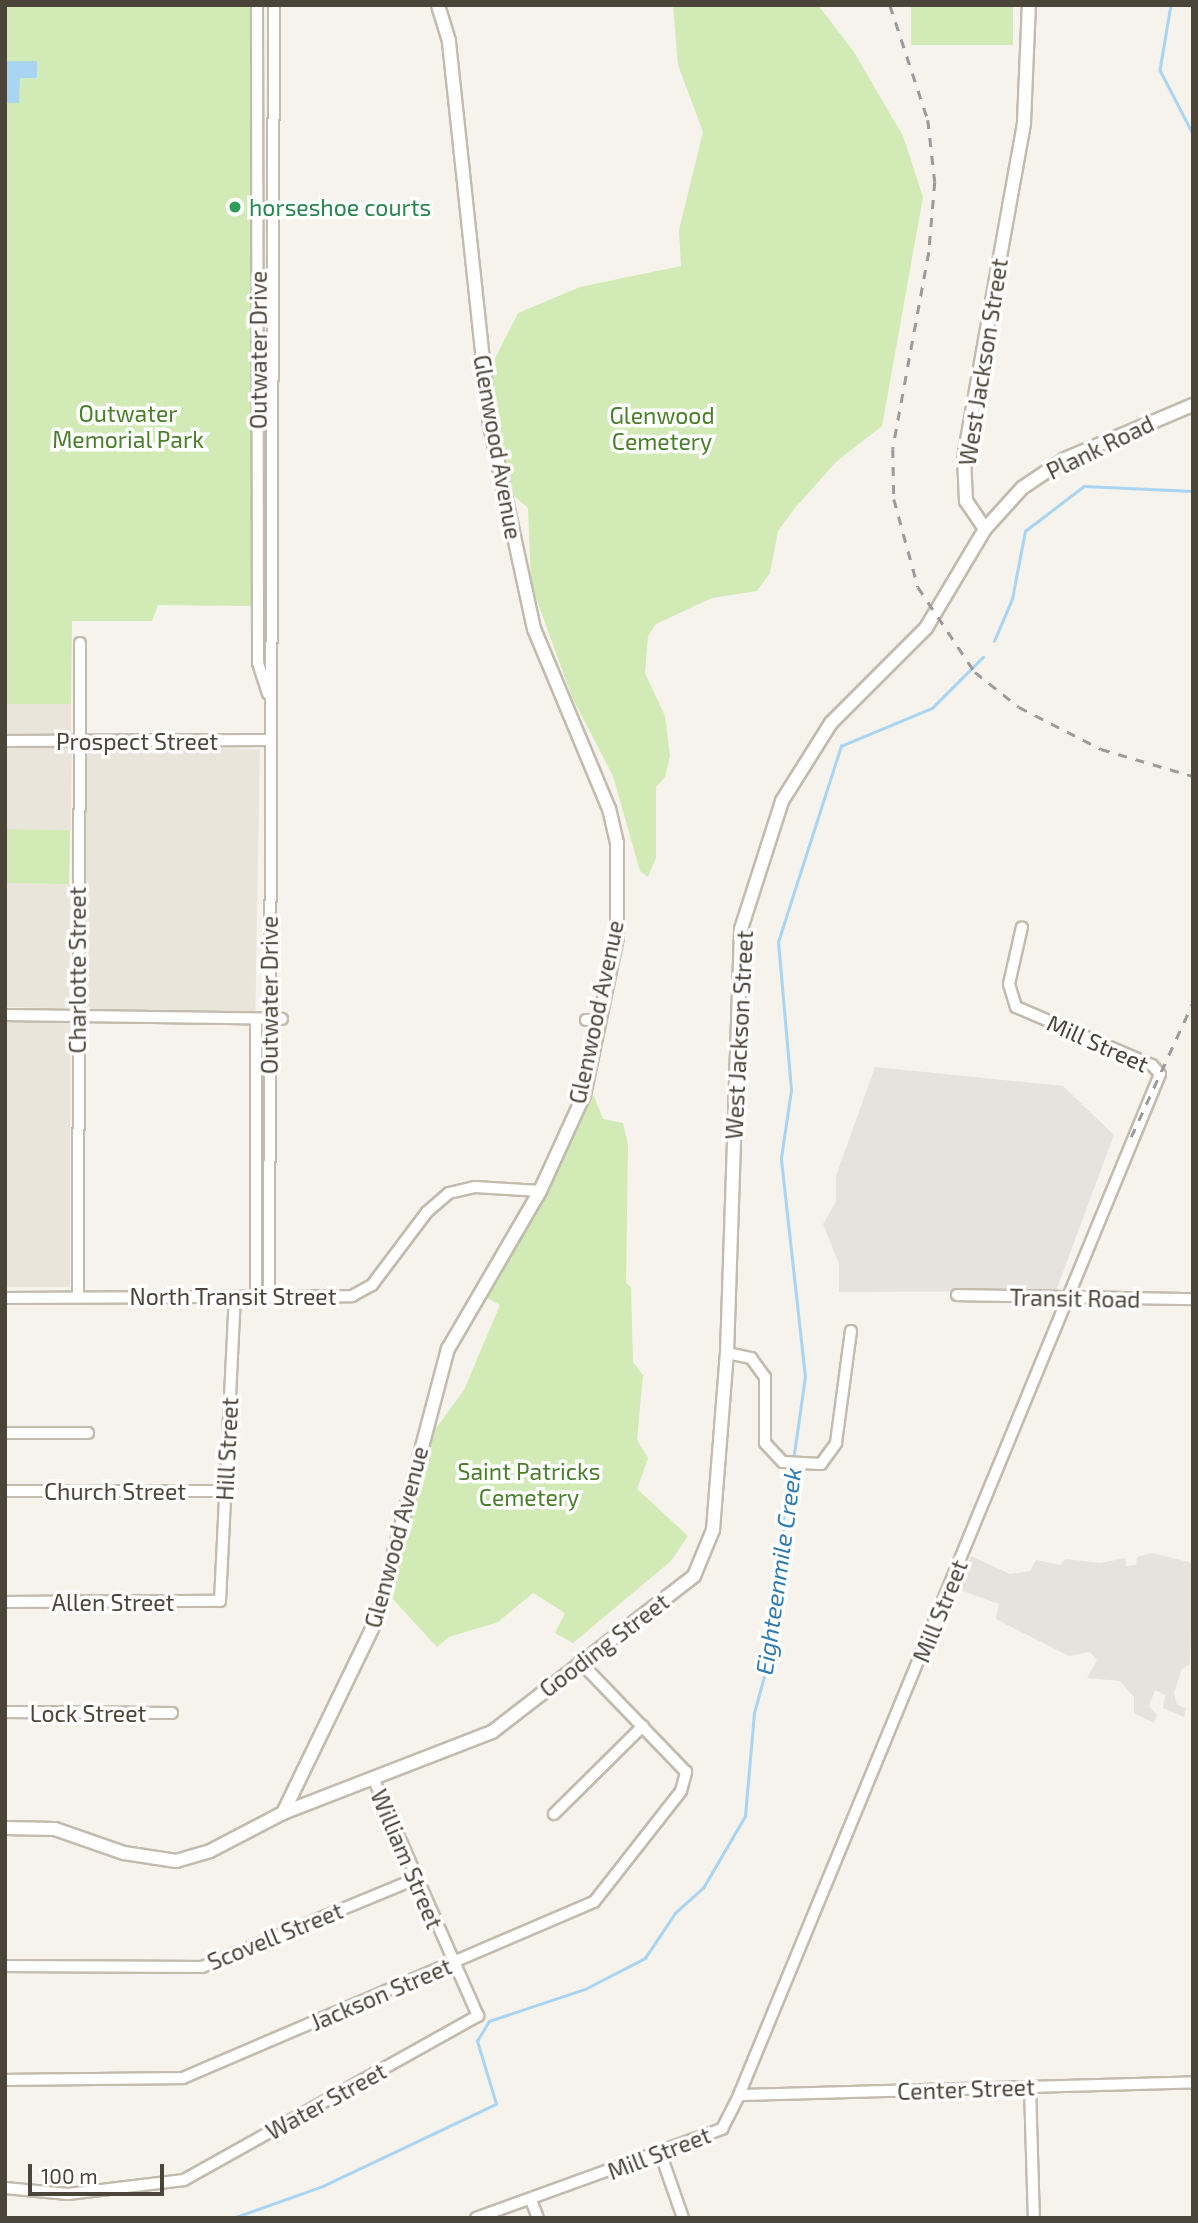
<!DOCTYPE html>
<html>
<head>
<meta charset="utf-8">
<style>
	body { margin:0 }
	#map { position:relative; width:1198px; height:2223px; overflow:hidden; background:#f6f3ec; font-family:"Exo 2",sans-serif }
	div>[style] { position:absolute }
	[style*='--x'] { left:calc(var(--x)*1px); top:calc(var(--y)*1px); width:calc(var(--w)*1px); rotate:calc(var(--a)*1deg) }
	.residential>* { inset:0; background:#eae5da; transform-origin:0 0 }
	.industrial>* { inset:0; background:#e6e2dd }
	.green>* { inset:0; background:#d2eab5; transform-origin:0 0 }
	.water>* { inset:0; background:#a9d4f2 }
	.stream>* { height:2.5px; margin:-1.25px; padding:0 1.25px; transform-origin:1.25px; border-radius:1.25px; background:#a9d4f2 }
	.roads { filter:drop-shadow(2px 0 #c2bbae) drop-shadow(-2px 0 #c2bbae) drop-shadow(0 2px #c2bbae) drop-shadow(0 -2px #c2bbae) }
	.minor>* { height:10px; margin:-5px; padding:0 5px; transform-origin:5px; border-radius:5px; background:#fff }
	.tertiary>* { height:12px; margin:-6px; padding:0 6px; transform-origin:6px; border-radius:6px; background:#fff }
	.rail>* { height:2.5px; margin-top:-1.25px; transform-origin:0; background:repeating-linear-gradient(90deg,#9a9a9a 0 9px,transparent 0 18px) }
	.dots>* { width:19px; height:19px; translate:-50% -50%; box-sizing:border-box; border:4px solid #fff; border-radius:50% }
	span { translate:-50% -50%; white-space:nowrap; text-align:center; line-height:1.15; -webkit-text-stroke:7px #fff; paint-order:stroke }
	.leisure-label { font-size:23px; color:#27864d }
	.left { translate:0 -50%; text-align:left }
	.street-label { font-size:23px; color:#4b4439 }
	.park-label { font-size:23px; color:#4a7f2a }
	.water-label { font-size:24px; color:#2e7ab2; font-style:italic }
	.frame { position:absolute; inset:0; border:7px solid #4b4439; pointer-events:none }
	.scale { position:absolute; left:28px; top:2164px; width:136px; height:32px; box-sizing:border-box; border:4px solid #4b4439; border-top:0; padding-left:9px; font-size:21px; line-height:24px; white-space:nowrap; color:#4b4439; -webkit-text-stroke:5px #fff; paint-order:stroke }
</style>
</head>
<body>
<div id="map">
	<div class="residential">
		<div style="left:5px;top:704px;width:66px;height:31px"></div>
		<div style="left:85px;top:746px;width:175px;height:264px;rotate:1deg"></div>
		<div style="left:5px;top:747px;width:67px;height:82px;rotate:1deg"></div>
		<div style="left:5px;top:883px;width:66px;height:124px;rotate:1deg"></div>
		<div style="left:70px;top:1022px;width:265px;height:65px;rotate:90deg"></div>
	</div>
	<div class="industrial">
		<div style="clip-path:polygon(875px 1067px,1063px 1086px,1114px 1135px,1056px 1291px,839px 1292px,839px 1264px,823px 1224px,836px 1202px,836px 1176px)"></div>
		<div style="clip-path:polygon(1152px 1553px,1193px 1563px,1190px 1664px,1182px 1669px,1174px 1693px,1177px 1705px,1186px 1708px,1184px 1717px,1163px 1708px,1165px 1695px,1155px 1690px,1149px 1706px,1157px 1715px,1154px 1723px,1134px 1713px,1134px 1697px,1120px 1681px,1087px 1678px,1097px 1660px,1090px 1652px,1069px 1656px,996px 1619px,999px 1604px,957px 1589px,971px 1556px,1010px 1574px,1030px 1571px,1036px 1560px,1060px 1565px,1066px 1559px,1101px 1563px,1125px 1558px,1126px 1566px,1136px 1565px,1137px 1557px)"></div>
	</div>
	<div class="green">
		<div style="clip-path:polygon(5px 5px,252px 5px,252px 606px,158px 605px,152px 621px,72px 621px,71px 704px,5px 704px)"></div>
		<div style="clip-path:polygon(673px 5px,818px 5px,854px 52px,903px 136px,923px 197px,882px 426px,836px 462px,795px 508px,778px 531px,770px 573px,757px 591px,712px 598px,656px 624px,648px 636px,645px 673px,665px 716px,670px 756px,665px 777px,656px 787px,656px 858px,648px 877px,640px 871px,613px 776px,572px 697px,531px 584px,528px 508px,513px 495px,487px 374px,518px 313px,580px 287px,681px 266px,679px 230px,703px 132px,678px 65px)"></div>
		<div style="left:911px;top:5px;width:102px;height:40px"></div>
		<div style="left:5px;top:829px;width:65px;height:54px;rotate:1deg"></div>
		<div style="clip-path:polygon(594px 1096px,603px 1119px,623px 1123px,628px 1145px,626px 1283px,631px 1287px,633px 1362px,643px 1375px,637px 1440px,648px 1458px,637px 1489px,688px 1536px,671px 1561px,573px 1643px,555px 1633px,565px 1613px,533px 1593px,498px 1622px,449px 1637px,437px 1647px,389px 1595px,428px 1430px,437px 1427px,464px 1390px,500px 1305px,484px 1296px,576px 1131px,586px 1097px)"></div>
	</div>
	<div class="water">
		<div style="clip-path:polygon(5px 61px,37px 61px,37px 78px,20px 78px,19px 103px,5px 103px)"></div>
	</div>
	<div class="stream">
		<div style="--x:1171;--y:5;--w:66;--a:99.6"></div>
		<div style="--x:1160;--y:70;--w:72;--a:62.7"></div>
		<div style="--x:994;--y:641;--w:46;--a:-66.8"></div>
		<div style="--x:1012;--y:599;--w:69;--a:-79.2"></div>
		<div style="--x:1025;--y:531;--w:74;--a:-37.3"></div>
		<div style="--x:1084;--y:486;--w:109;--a:2.6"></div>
		<div style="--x:793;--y:1461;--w:85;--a:-81.9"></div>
		<div style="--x:805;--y:1377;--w:220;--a:-96.3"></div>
		<div style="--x:781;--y:1158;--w:69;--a:-81.6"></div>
		<div style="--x:791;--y:1090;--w:149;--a:-95"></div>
		<div style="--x:778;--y:942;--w:206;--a:-72.2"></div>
		<div style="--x:841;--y:746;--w:99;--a:-22.7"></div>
		<div style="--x:932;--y:708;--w:72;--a:-45"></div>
		<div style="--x:233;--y:2218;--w:96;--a:-19.6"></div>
		<div style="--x:323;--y:2186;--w:191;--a:-25.4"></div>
		<div style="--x:496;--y:2104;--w:66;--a:-106.8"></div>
		<div style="--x:477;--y:2041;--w:23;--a:-59"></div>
		<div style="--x:489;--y:2021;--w:101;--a:-18.4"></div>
		<div style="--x:585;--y:1989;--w:68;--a:-27.3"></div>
		<div style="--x:645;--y:1958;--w:54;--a:-56.3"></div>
		<div style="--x:675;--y:1913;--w:38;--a:-42"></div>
		<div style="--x:703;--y:1888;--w:83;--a:-59.7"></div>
		<div style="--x:745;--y:1816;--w:103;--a:-85"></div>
		<div style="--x:754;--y:1713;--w:68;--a:-74.7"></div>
		<div style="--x:772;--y:1647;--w:74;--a:-81.4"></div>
		<div style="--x:783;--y:1574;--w:66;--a:-90"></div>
		<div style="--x:783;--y:1508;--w:42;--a:-79"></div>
	</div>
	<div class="roads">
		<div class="minor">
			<div style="--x:257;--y:5;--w:658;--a:89.91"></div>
			<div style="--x:258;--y:663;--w:32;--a:72"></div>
			<div style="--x:5;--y:741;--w:263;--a:-0.2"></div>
			<div style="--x:5;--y:1015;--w:277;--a:0.8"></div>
			<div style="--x:256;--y:1019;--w:277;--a:90"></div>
			<div style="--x:586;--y:1020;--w:11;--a:0"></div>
			<div style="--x:957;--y:1295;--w:236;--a:1"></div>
			<div style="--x:78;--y:1296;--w:653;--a:-89.82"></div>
			<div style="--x:269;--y:1297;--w:1292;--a:-89.78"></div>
			<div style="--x:5;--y:1298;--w:347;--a:-0.3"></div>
			<div style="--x:352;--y:1296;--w:23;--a:-29"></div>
			<div style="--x:372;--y:1285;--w:91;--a:-53"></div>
			<div style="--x:427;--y:1212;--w:29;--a:-41"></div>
			<div style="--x:449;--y:1193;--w:27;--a:-13"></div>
			<div style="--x:475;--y:1187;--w:65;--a:3.5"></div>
			<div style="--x:727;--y:1353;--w:25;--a:12"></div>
			<div style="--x:751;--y:1358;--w:24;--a:54"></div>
			<div style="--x:765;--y:1377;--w:66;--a:90"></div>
			<div style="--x:765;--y:1443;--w:26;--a:47"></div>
			<div style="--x:783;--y:1462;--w:38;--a:3"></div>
			<div style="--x:821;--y:1464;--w:26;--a:-54"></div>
			<div style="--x:836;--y:1443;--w:113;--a:-82.4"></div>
			<div style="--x:5;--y:1433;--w:83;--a:0"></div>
			<div style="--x:5;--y:1491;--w:220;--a:0"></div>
			<div style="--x:5;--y:1602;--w:215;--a:-0.3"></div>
			<div style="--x:220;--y:1601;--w:304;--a:-87.2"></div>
			<div style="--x:5;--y:1712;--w:167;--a:0.3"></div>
			<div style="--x:554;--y:1814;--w:125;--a:-44.7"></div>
			<div style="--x:5;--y:1966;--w:197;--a:0.3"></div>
			<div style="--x:202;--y:1967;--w:228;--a:-22.4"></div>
			<div style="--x:5;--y:2080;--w:178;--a:-0.6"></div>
			<div style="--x:183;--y:2078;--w:447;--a:-23.2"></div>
			<div style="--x:594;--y:1902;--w:141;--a:-51.9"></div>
			<div style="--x:681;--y:1791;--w:20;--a:-75"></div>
			<div style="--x:686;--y:1772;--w:153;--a:-133.9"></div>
			<div style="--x:1030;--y:2087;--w:131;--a:88.3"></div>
			<div style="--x:739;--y:2095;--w:454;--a:-1.6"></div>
			<div style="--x:660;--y:2152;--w:70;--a:70.8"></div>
			<div style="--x:5;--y:2188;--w:63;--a:5.4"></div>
			<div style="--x:68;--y:2194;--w:117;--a:-6.9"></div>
			<div style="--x:184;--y:2180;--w:337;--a:-29.2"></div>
			<div style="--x:478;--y:2016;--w:260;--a:-113.8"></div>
			<div style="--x:531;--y:2200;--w:19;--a:69"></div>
			<div style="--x:476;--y:2218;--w:262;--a:-19.9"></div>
			<div style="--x:722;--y:2129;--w:38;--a:-63"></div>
			<div style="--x:739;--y:2095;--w:1104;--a:-67.59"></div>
			<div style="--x:1160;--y:1074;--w:12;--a:-132"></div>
			<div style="--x:1152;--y:1065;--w:148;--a:-156.9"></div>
			<div style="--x:1016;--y:1007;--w:24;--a:-107"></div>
			<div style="--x:1009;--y:984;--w:58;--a:-77.2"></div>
		</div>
		<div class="tertiary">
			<div style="--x:985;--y:529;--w:34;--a:-124"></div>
			<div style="--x:966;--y:501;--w:44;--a:-92.6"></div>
			<div style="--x:964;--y:457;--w:340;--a:-79.8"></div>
			<div style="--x:1024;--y:122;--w:117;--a:-87.6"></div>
			<div style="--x:283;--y:1813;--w:213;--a:-64.2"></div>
			<div style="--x:376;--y:1621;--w:281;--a:-75.2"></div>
			<div style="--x:448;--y:1349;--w:183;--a:-59.8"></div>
			<div style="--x:540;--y:1191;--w:106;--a:-65.4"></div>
			<div style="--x:584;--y:1095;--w:161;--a:-78.2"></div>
			<div style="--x:617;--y:937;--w:94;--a:-90"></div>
			<div style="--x:617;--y:843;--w:35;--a:-103"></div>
			<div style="--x:609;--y:809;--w:195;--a:-112.6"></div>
			<div style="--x:534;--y:629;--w:208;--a:-102.2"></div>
			<div style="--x:490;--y:426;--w:387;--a:-96.1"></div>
			<div style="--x:449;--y:41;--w:38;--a:-107"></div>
			<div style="--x:5;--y:1828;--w:50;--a:1.1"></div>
			<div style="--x:55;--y:1829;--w:73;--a:19.2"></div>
			<div style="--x:124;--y:1853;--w:53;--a:8.7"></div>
			<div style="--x:176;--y:1861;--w:35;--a:-16"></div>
			<div style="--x:210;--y:1851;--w:82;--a:-27.5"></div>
			<div style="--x:283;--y:1813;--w:224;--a:-21.2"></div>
			<div style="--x:492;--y:1732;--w:255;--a:-37.7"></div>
			<div style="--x:694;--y:1576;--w:50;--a:-67.6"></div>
			<div style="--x:713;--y:1530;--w:178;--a:-85.5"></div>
			<div style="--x:727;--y:1353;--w:424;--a:-88.1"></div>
			<div style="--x:741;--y:929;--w:134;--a:-72.2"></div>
			<div style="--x:782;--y:801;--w:92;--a:-57.9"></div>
			<div style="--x:831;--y:723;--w:134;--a:-45"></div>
			<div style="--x:926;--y:628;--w:115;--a:-59.2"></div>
			<div style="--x:985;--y:529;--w:55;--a:-47.9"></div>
			<div style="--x:1022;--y:488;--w:52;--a:-34"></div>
			<div style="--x:1065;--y:459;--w:139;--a:-22.9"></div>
		</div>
	</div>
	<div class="rail">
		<div style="--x:890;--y:5;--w:121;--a:71.7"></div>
		<div style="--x:928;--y:120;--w:62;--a:83.6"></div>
		<div style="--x:935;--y:182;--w:70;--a:94.9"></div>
		<div style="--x:929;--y:252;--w:200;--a:100.4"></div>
		<div style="--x:893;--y:449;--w:50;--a:88.9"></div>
		<div style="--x:894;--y:499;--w:91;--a:74.7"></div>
		<div style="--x:918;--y:587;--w:102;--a:56.2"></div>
		<div style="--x:975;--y:672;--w:56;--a:38.5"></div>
		<div style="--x:1019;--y:707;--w:92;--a:27.1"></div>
		<div style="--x:1101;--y:749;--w:96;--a:16.4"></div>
		<div style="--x:1131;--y:1137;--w:149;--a:-65.3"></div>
	</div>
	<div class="dots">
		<div style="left:235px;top:207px;background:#2e9e5b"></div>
	</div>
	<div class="leisure-label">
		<span class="left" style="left:249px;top:207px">horseshoe courts</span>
	</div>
	<div class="street-label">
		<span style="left:258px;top:350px;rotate:-90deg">Outwater Drive</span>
		<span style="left:983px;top:362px;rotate:-81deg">West Jackson Street</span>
		<span style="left:498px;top:447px;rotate:80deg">Glenwood Avenue</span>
		<span style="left:1100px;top:447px;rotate:-26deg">Plank Road</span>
		<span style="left:137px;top:741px">Prospect Street</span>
		<span style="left:77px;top:970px;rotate:-90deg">Charlotte Street</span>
		<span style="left:269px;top:995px;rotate:-90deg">Outwater Drive</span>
		<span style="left:596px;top:1012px;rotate:-78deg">Glenwood Avenue</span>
		<span style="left:739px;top:1035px;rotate:-87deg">West Jackson Street</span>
		<span style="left:1098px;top:1043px;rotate:24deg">Mill Street</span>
		<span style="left:233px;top:1296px">North Transit Street</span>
		<span style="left:1075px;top:1298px;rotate:1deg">Transit Road</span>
		<span style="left:227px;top:1449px;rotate:-87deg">Hill Street</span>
		<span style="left:115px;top:1491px">Church Street</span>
		<span style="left:396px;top:1537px;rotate:-75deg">Glenwood Avenue</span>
		<span style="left:113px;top:1602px">Allen Street</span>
		<span style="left:940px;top:1611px;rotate:-68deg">Mill Street</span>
		<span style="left:604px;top:1645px;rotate:-37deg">Gooding Street</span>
		<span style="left:88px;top:1713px">Lock Street</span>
		<span style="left:407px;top:1859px;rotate:67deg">William Street</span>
		<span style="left:275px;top:1936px;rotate:-22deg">Scovell Street</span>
		<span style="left:381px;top:1994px;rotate:-23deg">Jackson Street</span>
		<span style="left:966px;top:2089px;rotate:-2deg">Center Street</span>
		<span style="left:326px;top:2101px;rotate:-29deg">Water Street</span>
		<span style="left:659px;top:2153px;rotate:-21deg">Mill Street</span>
	</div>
	<div class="park-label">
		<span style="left:128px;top:426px">Outwater<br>Memorial Park</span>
		<span style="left:662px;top:428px">Glenwood<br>Cemetery</span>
		<span style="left:529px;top:1484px">Saint Patricks<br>Cemetery</span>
	</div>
	<div class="water-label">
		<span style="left:778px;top:1571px;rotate:-82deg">Eighteenmile Creek</span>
	</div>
	<div class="frame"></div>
	<div class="scale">100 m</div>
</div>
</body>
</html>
